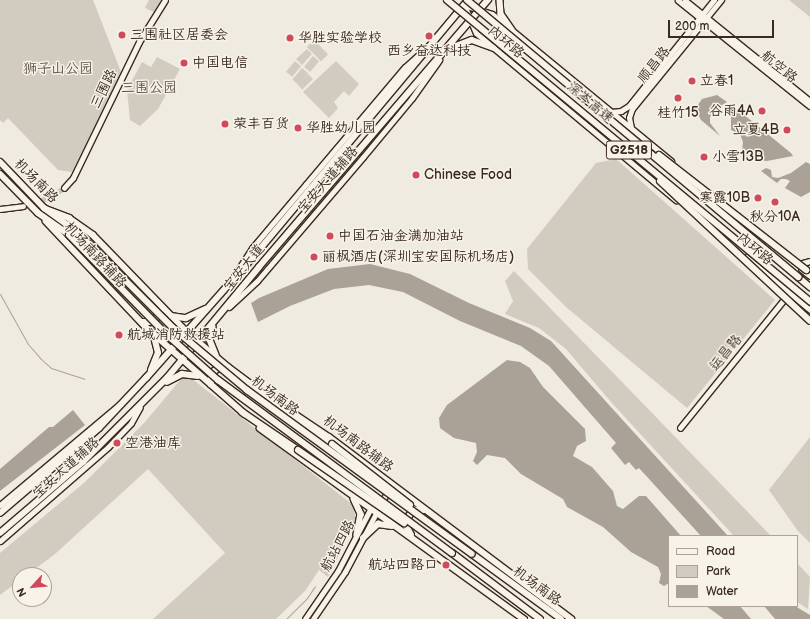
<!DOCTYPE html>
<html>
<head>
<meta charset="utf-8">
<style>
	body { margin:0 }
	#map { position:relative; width:810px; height:619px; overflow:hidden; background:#efebe0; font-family:"Balsamiq Sans","LXGW WenKai TC",sans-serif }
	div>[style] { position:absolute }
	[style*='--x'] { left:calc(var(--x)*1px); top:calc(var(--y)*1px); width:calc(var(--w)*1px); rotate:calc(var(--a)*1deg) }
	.green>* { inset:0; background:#d1cbc0; transform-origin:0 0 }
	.water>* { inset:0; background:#aaa296 }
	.stream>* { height:1px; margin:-0.5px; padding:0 0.5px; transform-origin:0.5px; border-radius:0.5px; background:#aaa296 }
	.tertiary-tunnel>* { height:4.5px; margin-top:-2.25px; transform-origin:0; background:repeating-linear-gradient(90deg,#cbc4b9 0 4.5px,transparent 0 6.5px) }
	.roads { filter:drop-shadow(1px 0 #3b2a1e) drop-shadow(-1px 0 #3b2a1e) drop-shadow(0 1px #3b2a1e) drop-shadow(0 -1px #3b2a1e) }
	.tertiary>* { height:4.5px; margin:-2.25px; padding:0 2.25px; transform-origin:2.25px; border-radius:2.25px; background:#f7f3e8 }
	.secondary>* { height:5px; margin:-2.5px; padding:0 2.5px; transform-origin:2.5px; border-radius:2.5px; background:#f7f3e8 }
	.primary>* { height:5.5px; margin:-2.75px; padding:0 2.75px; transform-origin:2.75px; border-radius:2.75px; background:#f7f3e8 }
	.trunk>* { height:6px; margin:-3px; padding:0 3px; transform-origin:3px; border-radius:3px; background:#f7f3e8 }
	.motorway>* { height:6px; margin:-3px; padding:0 3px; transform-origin:3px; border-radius:3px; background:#f7f3e8 }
	.bridges { filter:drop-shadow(1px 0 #3b2a1e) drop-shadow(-1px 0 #3b2a1e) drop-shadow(0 1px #3b2a1e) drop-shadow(0 -1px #3b2a1e) }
	.trunk-bridge>* { height:6px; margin:-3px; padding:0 3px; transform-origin:3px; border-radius:3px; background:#f7f3e8 }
	.motorway-bridge>* { height:6px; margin:-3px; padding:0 3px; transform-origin:3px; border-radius:3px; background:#f7f3e8 }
	.dots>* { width:11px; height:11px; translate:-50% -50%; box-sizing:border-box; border:2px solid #f7f3e8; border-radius:50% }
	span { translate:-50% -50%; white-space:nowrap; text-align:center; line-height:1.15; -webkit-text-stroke:3px #f7f3e8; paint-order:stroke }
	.shield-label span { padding:1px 3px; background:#f7f3e8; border:1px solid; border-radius:3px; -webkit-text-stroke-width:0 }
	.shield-label { font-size:13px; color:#3b2a1e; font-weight:700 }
	.poi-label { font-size:14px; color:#3b2a1e }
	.left { translate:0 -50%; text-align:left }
	.right { translate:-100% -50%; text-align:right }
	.street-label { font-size:14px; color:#3b2a1e }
	.park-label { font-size:14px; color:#605246 }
	.legend { position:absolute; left:668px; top:535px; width:130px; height:72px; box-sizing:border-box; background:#f7f3e8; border:1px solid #aca397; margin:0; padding:5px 7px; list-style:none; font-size:12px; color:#3b2a1e }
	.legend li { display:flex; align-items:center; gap:8px; height:20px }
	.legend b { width:20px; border:1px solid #aca397 }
	.north { position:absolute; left:12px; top:567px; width:40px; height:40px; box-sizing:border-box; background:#f7f3e8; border:1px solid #aca397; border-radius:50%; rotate:243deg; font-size:11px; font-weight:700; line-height:16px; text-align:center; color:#3b2a1e }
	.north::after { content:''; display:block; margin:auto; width:14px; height:18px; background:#d1495b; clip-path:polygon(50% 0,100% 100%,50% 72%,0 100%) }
	.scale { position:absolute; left:668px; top:20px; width:106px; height:18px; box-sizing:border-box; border:2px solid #3b2a1e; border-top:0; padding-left:5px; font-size:12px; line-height:14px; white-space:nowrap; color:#3b2a1e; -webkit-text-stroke:3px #f7f3e8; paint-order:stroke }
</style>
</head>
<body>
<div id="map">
	<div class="green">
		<div style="clip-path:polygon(0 0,93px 0,121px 72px,72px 172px,58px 170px,8px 118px,3px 123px,0 120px)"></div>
		<div style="clip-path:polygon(149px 0,161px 0,154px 12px,145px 8px)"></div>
		<div style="clip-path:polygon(789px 0,810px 0,810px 17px)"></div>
		<div style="left:314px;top:40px;width:20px;height:10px;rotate:45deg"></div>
		<div style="clip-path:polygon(307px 49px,312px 54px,302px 65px,296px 59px)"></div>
		<div style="left:313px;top:56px;width:8px;height:14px;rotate:40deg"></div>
		<div style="clip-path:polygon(157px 57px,180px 69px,158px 109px,140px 126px,130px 120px,127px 90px,142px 62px,151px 67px)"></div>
		<div style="left:295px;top:61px;width:8px;height:14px;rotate:40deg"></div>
		<div style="clip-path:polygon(336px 61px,359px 84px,349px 96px,344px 91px,334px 102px,338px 108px,329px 118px,303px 92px)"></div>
		<div style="left:302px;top:68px;width:8px;height:15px;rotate:40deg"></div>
		<div style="left:308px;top:74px;width:7px;height:15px;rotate:45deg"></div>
		<div style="clip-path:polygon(616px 159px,775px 300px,687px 408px,566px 307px,528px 269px,527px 249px,596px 163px)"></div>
		<div style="clip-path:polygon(514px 271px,624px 384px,771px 536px,734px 536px,611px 402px,566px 349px,539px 328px,505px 314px,513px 301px,505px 281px)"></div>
		<div style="clip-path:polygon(191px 378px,353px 505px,356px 520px,328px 577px,319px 570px,305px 591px,276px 619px,153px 619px,225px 553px,148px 469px,55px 554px,27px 575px,20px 575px,20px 580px,0 595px,0 553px,85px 482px,145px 422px,181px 379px)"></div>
		<div style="clip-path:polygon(810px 437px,810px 543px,798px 531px,769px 490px)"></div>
		<div style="clip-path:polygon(797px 563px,810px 577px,808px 609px,797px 602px)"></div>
	</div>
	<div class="water">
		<div style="clip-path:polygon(717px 95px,727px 102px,714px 110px,710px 117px,710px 123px,720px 136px,701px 120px,695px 109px,702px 99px)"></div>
		<div style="clip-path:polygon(738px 110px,791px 153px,793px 156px,767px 161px,747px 159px,742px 151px,743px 142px,740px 134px,731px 130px,731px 111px)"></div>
		<div style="clip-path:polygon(806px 162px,810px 164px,810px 192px,801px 197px,785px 188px,790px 181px,786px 179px,781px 179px,777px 183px,761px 171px,766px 168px,771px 170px,772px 177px,778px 178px,791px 173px)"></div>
		<div style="clip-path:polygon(370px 264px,410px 274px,469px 303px,530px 328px,551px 341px,728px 536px,701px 536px,639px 468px,636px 470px,629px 462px,625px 465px,611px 448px,616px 443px,549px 366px,521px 346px,460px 321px,403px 292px,369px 285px,334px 289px,290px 306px,258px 322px,251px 303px,259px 298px,328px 269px)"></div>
		<div style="clip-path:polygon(507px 360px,520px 362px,530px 368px,543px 387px,585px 429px,586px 441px,577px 446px,573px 456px,592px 467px,613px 491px,617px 506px,623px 509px,639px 496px,646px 496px,681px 536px,669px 536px,669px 583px,664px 586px,659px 583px,661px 574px,658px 567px,631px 552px,603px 527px,567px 507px,563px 499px,521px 474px,505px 458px,487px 455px,477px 465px,473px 461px,477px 452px,476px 443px,454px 438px,440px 428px,439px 418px,447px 405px)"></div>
		<div style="clip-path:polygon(73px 410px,85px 425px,0 491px,0 469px,49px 427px,53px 427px)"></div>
		<div style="clip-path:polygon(706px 606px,740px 606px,751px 619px,724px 619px)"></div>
		<div style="clip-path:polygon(764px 606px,795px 606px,810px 615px,810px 619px,775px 619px)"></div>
	</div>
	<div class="stream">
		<div style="--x:0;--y:294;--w:57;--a:60.8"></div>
		<div style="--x:28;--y:344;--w:20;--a:49"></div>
		<div style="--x:41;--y:359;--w:13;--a:42"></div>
		<div style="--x:51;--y:368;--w:35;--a:18"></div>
		<div style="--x:286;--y:619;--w:30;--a:-45"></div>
		<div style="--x:307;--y:598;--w:14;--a:-56"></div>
	</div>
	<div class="tertiary-tunnel">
		<div style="--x:23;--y:206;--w:25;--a:-18"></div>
		<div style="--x:47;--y:198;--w:20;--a:-30"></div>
	</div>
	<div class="roads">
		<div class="tertiary">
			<div style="--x:678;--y:0;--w:169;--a:38.8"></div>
			<div style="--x:685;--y:0;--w:161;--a:38.9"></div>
			<div style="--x:611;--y:112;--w:10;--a:-6"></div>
			<div style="--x:621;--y:111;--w:9;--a:-32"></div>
			<div style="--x:629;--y:106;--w:136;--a:-51.3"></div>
			<div style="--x:631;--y:128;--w:10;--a:-101"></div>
			<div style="--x:629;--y:118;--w:9;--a:-72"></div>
			<div style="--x:632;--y:109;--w:141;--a:-50.8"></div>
			<div style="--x:64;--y:188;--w:13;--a:-48"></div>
			<div style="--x:73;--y:178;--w:151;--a:-64.1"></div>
			<div style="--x:139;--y:42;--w:49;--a:-58.2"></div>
			<div style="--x:0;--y:209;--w:23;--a:-7"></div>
			<div style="--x:799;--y:264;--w:11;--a:-15"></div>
			<div style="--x:680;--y:428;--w:170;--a:-51"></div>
			<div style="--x:305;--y:619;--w:58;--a:-55.5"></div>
			<div style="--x:338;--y:571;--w:73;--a:-62.4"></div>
			<div style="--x:313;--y:619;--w:57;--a:-55.8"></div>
			<div style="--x:345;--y:572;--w:94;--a:-62.1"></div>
		</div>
		<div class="secondary">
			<div style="--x:464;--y:5;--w:30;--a:67"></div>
			<div style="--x:476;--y:33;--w:261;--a:39.9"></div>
			<div style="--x:464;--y:5;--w:29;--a:18"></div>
			<div style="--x:492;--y:14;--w:232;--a:39.4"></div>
			<div style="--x:746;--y:257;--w:83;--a:39.6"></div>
			<div style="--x:801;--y:269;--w:11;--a:38"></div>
			<div style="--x:234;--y:276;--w:33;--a:-57"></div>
			<div style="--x:252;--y:248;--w:84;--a:-49.8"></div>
			<div style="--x:306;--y:184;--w:153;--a:-49.8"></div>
			<div style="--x:405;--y:67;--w:25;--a:-42"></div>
			<div style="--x:229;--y:307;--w:38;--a:-43"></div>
			<div style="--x:257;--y:281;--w:163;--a:-49.5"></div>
			<div style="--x:363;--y:157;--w:77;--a:-50.3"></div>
			<div style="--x:412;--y:98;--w:47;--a:-54.6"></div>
			<div style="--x:0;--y:505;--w:157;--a:-40.1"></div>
			<div style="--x:0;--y:541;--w:143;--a:-41"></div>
			<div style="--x:108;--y:447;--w:33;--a:-46"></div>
			<div style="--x:131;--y:423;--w:18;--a:-61"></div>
		</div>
		<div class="primary">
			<div style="--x:500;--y:0;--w:14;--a:86"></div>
			<div style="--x:501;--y:14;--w:19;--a:55"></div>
			<div style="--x:451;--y:48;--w:22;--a:-21"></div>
			<div style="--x:472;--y:40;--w:23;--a:20"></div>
			<div style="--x:46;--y:209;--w:25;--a:21"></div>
			<div style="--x:69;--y:218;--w:29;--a:35"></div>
			<div style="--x:93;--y:235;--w:135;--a:45.9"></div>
			<div style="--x:187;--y:332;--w:54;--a:40.5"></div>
			<div style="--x:228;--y:367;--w:55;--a:36.9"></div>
			<div style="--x:46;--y:221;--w:147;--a:46.7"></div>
			<div style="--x:147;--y:328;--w:130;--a:41.3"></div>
			<div style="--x:171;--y:316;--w:15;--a:8"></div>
			<div style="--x:186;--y:318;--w:21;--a:-25"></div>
			<div style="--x:142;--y:322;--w:12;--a:0"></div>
			<div style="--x:154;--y:322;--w:13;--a:-61"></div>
			<div style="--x:213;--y:327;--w:13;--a:103"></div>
			<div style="--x:210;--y:340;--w:16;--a:68"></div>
			<div style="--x:151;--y:370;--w:18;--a:-68"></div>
			<div style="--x:158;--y:353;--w:16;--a:-104"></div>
			<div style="--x:167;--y:382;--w:17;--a:-28"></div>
			<div style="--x:182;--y:374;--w:16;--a:7"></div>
			<div style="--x:211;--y:385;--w:12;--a:-90"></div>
			<div style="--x:211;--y:373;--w:13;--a:-32"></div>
			<div style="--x:296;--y:415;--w:40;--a:34"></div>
			<div style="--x:329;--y:437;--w:303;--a:36.9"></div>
			<div style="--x:260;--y:428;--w:326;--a:35.9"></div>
			<div style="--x:354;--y:499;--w:17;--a:65"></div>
			<div style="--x:361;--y:514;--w:21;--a:101"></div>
			<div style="--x:0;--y:513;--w:130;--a:-40.6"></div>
			<div style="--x:99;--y:428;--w:69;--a:-46.8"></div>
			<div style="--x:146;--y:378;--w:164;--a:-48.5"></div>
			<div style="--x:255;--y:255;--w:332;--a:-50.1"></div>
			<div style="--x:0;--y:533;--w:109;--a:-40.5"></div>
			<div style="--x:83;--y:462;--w:119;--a:-45"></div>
			<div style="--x:167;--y:378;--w:144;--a:-50.3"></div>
			<div style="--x:259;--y:267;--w:352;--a:-49.4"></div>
			<div style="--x:411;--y:535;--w:10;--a:-119"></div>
			<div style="--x:406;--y:526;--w:8;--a:-83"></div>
			<div style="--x:407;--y:518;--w:11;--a:-49"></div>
			<div style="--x:414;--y:510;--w:10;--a:0"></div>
			<div style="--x:363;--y:538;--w:21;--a:-43"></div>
			<div style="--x:378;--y:524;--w:14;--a:8"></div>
		</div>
		<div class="trunk">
			<div style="--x:0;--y:162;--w:64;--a:46.3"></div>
			<div style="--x:44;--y:208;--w:39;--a:36"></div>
			<div style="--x:0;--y:174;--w:54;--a:45.7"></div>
			<div style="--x:38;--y:213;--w:38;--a:35"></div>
			<div style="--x:269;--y:398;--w:78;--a:36.1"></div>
			<div style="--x:242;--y:412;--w:68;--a:34.2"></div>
			<div style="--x:452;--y:553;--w:110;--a:36.9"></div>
			<div style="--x:472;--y:554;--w:110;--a:36.1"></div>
		</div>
		<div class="motorway">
			<div style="--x:798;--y:277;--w:16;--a:40"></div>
		</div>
	</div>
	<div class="bridges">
		<div class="trunk-bridge">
			<div style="--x:76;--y:231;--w:137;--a:45"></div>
			<div style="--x:173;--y:328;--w:97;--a:40"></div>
			<div style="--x:247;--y:390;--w:278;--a:36.1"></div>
			<div style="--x:69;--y:235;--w:137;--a:45.6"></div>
			<div style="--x:165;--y:333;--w:71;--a:41.6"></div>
			<div style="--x:218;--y:380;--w:291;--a:36.5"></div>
			<div style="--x:332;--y:444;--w:99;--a:38"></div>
			<div style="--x:298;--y:450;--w:129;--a:34.6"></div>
		</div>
		<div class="motorway-bridge">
			<div style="--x:447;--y:0;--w:472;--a:39.7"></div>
			<div style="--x:467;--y:0;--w:432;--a:39.9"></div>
			<div style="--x:659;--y:155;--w:187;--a:38"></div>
			<div style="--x:660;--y:181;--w:205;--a:43"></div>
		</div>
	</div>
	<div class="dots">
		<div style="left:122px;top:35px;background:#d1495b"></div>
		<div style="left:429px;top:36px;background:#d1495b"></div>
		<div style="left:290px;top:38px;background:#d1495b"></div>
		<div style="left:184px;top:63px;background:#d1495b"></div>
		<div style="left:692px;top:81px;background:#d1495b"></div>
		<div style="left:678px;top:98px;background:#d1495b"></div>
		<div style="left:762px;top:111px;background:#d1495b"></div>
		<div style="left:225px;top:124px;background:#d1495b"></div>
		<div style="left:298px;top:128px;background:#d1495b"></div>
		<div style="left:787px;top:130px;background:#d1495b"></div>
		<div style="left:704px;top:157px;background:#d1495b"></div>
		<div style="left:416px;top:175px;background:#d1495b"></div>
		<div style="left:758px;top:198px;background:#d1495b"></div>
		<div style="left:775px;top:202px;background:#d1495b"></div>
		<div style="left:330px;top:236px;background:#d1495b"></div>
		<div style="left:314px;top:257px;background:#d1495b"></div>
		<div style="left:119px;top:335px;background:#d1495b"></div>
		<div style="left:117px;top:443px;background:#d1495b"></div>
		<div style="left:446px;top:565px;background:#d1495b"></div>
	</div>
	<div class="shield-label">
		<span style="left:629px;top:150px">G2518</span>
	</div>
	<div class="poi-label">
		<span class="left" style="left:130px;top:35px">三围社区居委会</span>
		<span class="left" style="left:298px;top:38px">华胜实验学校</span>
		<span style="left:429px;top:51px">西乡奋达科技</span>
		<span class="left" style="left:192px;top:63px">中国电信</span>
		<span class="left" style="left:700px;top:81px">立春1</span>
		<span class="right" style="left:754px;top:111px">谷雨4A</span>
		<span style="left:678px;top:113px">桂竹15</span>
		<span class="left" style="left:233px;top:124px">荣丰百货</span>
		<span class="left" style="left:306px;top:128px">华胜幼儿园</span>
		<span class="right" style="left:779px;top:130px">立夏4B</span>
		<span class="left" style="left:712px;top:157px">小雪13B</span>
		<span class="left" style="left:424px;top:175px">Chinese Food</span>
		<span class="right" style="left:750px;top:198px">寒露10B</span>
		<span style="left:775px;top:217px">秋分10A</span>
		<span class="left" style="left:338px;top:236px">中国石油金满加油站</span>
		<span class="left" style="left:322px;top:257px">丽枫酒店(深圳宝安国际机场店)</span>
		<span class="left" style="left:127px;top:335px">航城消防救援站</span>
		<span class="left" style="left:125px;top:443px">空港油库</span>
		<span class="right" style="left:438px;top:565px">航站四路口</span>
	</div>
	<div class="street-label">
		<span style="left:506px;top:42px;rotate:40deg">内环路</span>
		<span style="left:654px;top:65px;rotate:-51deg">顺昌路</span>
		<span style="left:779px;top:67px;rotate:39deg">航空路</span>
		<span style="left:104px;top:89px;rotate:-64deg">三围路</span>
		<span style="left:590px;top:103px;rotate:40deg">深岑高速</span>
		<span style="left:328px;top:180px;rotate:-49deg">宝安大道辅路</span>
		<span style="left:36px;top:181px;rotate:45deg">机场南路</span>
		<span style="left:755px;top:249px;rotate:40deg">内环路</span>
		<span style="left:95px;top:255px;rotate:47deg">机场南路辅路</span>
		<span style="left:244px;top:268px;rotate:-51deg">宝安大道</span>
		<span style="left:726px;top:353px;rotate:-51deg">运昌路</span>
		<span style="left:275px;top:396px;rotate:37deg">机场南路</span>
		<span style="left:358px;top:444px;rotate:37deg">机场南路辅路</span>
		<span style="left:66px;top:468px;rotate:-42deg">宝安大道辅路</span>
		<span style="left:338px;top:546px;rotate:-62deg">航站四路</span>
		<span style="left:537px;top:586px;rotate:36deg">机场南路</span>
	</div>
	<div class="park-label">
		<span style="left:58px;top:69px">狮子山公园</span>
		<span style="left:149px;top:88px">三围公园</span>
	</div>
	<ul class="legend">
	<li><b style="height:5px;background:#f7f3e8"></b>Road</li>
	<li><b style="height:11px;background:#d1cbc0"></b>Park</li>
	<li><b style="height:11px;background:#aaa296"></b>Water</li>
	</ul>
	<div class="north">N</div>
	<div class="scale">200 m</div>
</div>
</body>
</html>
